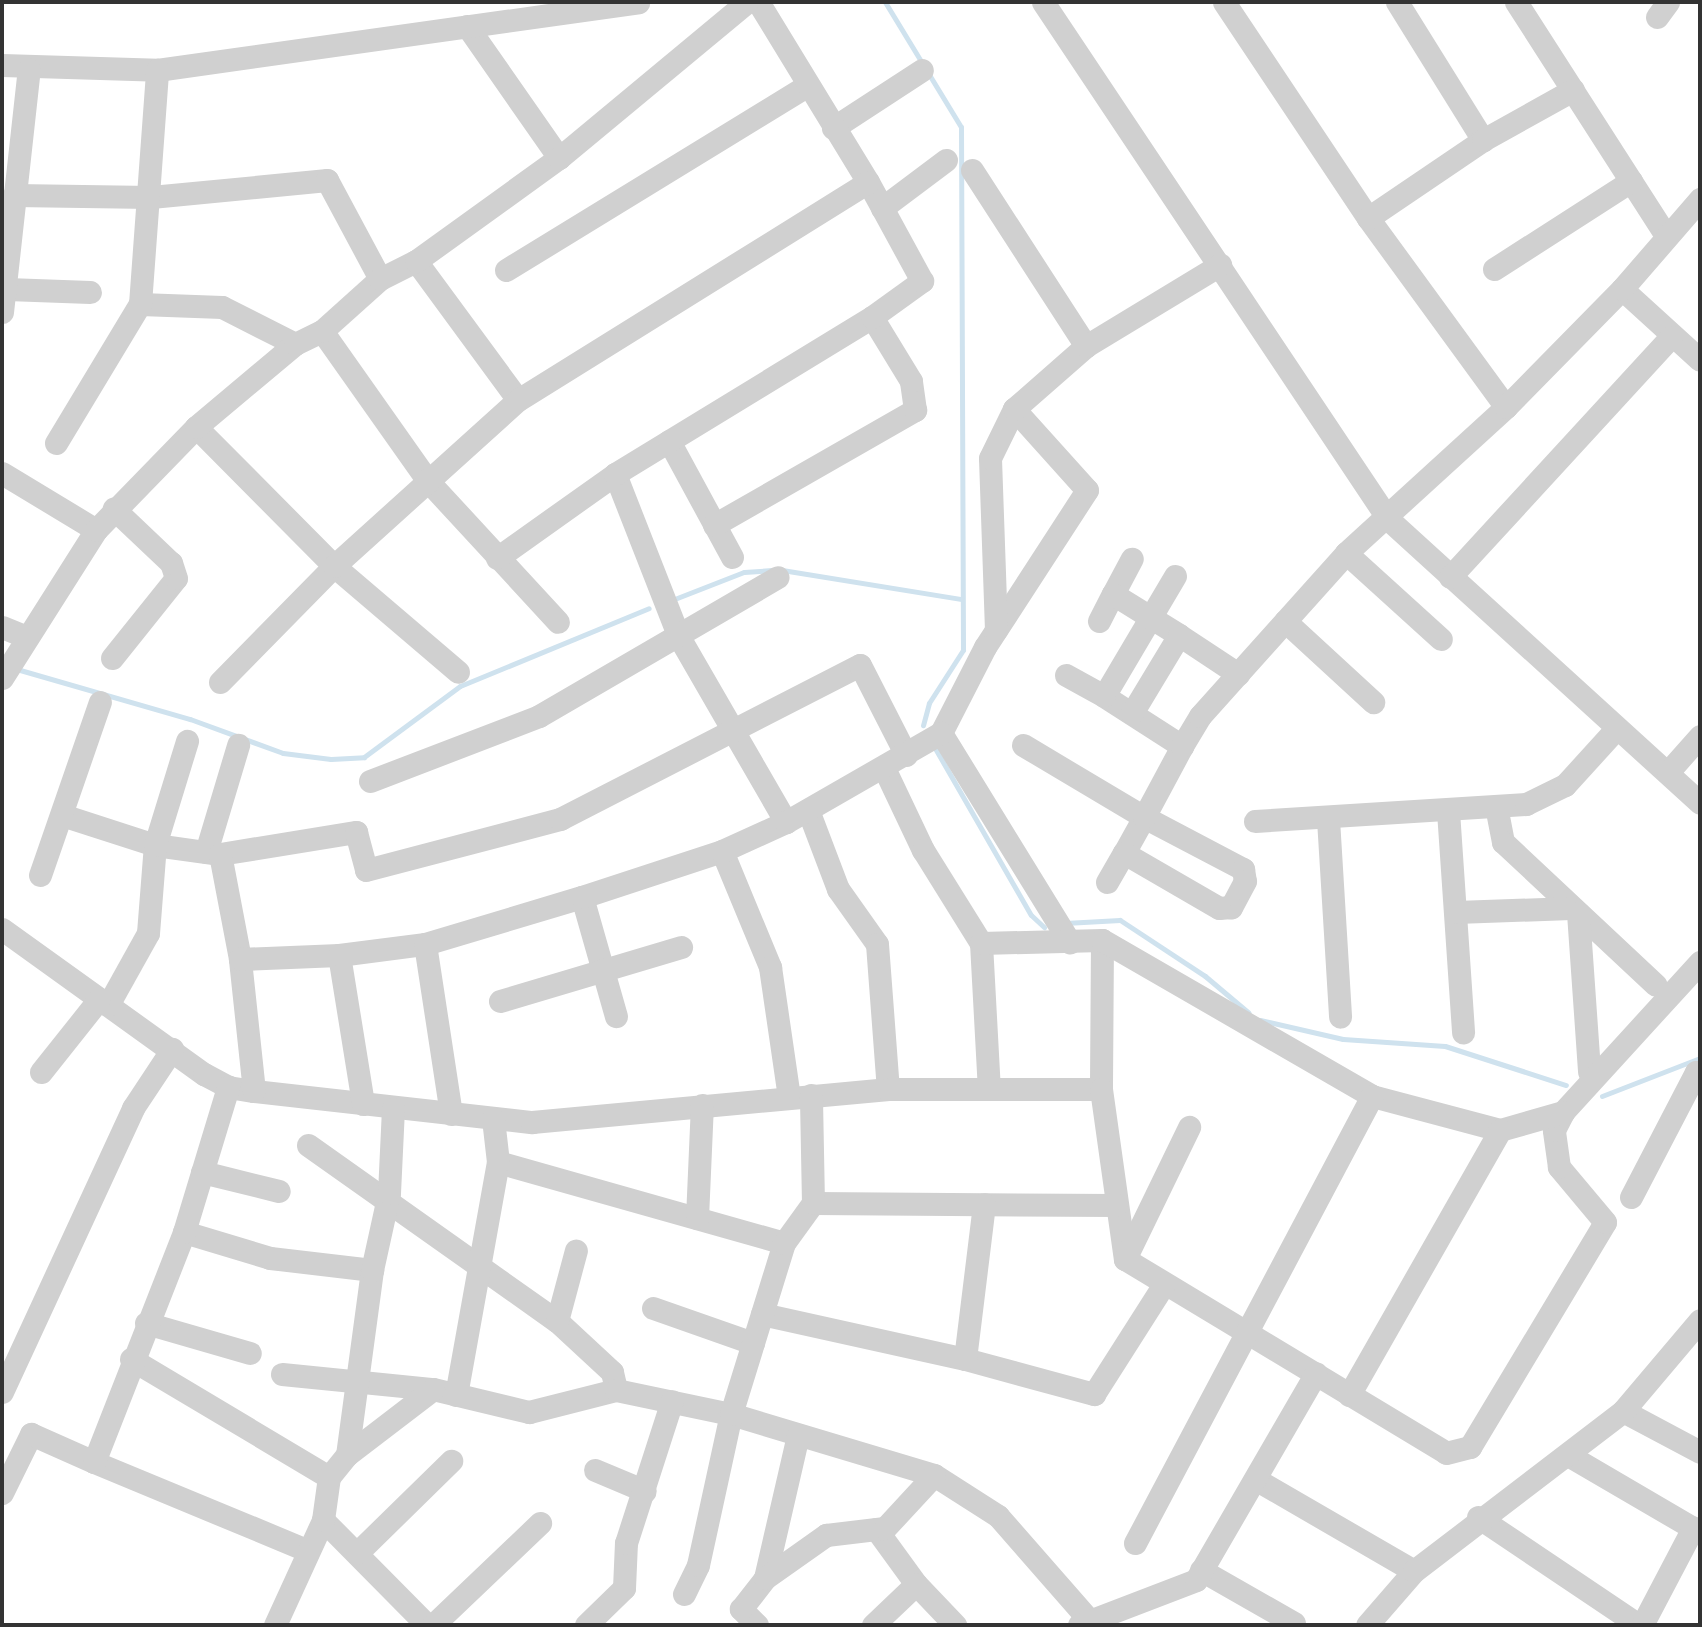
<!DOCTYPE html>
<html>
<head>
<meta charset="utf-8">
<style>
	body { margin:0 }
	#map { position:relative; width:1702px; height:1627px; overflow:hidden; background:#fff; font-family:"DejaVu Sans",sans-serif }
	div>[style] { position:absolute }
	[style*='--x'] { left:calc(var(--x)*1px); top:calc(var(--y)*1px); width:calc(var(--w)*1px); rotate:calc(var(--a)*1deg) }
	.stream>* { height:5px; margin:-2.5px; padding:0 2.5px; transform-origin:2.5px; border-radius:2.5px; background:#cfe2ee }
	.minor>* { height:23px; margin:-11.5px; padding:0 11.5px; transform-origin:11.5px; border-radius:11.5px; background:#d0d0d0 }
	span { translate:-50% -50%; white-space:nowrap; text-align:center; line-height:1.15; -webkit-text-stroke:7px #fff; paint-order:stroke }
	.frame { position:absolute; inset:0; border:4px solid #333; pointer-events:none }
</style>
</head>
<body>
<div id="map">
	<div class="stream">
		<div style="--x:885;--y:2;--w:146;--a:58.7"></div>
		<div style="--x:961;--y:127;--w:523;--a:89.78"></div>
		<div style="--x:963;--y:650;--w:63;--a:122.7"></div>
		<div style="--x:929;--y:703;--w:23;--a:105"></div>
		<div style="--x:782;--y:570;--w:182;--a:9.2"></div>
		<div style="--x:672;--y:600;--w:77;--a:-21.3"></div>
		<div style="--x:744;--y:572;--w:28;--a:-4"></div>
		<div style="--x:20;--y:670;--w:177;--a:16.1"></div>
		<div style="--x:190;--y:719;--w:99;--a:20.1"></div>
		<div style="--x:283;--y:753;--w:48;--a:7.1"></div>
		<div style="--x:331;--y:759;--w:33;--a:-3"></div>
		<div style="--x:364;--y:757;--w:119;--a:-36.5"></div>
		<div style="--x:460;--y:686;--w:204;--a:-22.4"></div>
		<div style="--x:936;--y:750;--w:190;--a:60.1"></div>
		<div style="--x:1031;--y:915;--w:18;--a:43"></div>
		<div style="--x:1065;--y:923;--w:55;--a:-3.1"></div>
		<div style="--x:1120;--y:920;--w:102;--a:33.4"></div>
		<div style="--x:1205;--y:976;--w:57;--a:40.1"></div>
		<div style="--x:1260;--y:1020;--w:85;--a:12.9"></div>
		<div style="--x:1343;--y:1039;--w:102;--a:3.9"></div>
		<div style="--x:1445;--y:1046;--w:127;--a:17.9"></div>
		<div style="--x:1602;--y:1096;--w:105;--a:-21.2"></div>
	</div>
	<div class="minor">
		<div style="--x:1043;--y:2;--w:622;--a:56.28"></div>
		<div style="--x:1388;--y:519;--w:422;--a:42.3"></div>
		<div style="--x:1224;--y:2;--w:260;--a:56.3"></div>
		<div style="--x:1368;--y:218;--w:234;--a:53.9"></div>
		<div style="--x:1397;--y:2;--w:163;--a:58.1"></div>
		<div style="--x:1516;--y:2;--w:276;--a:57.3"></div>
		<div style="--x:1657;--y:17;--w:19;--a:-54"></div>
		<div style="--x:467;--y:26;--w:161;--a:55.1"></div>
		<div style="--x:2;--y:65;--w:155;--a:1.8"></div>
		<div style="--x:157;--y:70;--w:486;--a:-8"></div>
		<div style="--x:833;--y:128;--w:106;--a:-33.1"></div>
		<div style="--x:972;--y:170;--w:210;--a:57.1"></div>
		<div style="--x:14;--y:195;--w:137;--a:0.8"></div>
		<div style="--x:151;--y:197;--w:177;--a:-5.5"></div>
		<div style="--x:327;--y:180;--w:112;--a:61.8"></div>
		<div style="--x:882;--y:208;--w:80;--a:-36.9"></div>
		<div style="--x:1368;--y:218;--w:139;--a:-34.1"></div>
		<div style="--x:1483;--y:140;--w:103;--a:-29.1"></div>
		<div style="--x:416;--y:261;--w:172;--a:53.7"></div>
		<div style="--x:1494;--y:269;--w:163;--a:-32.7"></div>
		<div style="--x:506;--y:270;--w:352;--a:-31.5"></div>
		<div style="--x:7;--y:289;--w:83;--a:2.1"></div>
		<div style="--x:1622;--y:289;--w:105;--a:42.3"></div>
		<div style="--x:140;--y:304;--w:82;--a:2.1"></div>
		<div style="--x:222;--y:307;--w:82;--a:26.9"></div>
		<div style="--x:2;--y:312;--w:244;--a:-83.7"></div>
		<div style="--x:322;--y:331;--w:182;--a:54.8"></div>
		<div style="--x:427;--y:480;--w:193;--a:47.3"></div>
		<div style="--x:1014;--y:409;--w:109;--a:48"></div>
		<div style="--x:1087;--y:490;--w:187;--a:123"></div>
		<div style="--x:985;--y:647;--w:97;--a:117.1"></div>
		<div style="--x:941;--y:733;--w:246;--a:58.4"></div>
		<div style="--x:196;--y:427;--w:196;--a:45.2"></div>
		<div style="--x:334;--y:566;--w:163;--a:40.5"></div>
		<div style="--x:669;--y:441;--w:132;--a:61.5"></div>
		<div style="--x:56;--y:443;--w:162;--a:-58.9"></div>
		<div style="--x:140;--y:304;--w:235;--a:-85.8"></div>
		<div style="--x:2;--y:473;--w:110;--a:31.2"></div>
		<div style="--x:615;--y:474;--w:175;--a:68.6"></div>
		<div style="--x:679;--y:637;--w:214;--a:60"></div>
		<div style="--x:714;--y:525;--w:232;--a:-29.8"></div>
		<div style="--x:915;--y:410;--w:29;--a:-98"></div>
		<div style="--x:911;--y:381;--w:75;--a:-121.4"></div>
		<div style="--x:1346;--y:553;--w:128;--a:42.2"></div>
		<div style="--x:497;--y:558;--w:145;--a:-35.4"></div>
		<div style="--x:615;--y:474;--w:301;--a:-31.4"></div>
		<div style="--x:872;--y:317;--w:62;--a:-35.8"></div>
		<div style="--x:922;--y:281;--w:113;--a:-118.6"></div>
		<div style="--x:868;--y:182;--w:211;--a:-121.4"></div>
		<div style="--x:1175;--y:576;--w:139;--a:120.6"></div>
		<div style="--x:1104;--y:696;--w:93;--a:32.7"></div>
		<div style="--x:1450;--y:577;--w:326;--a:-47.4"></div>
		<div style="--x:1113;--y:594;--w:40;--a:-62"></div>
		<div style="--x:1099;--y:621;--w:30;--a:-63"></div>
		<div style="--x:1113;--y:594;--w:78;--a:31.8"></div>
		<div style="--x:1285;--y:621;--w:120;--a:42.6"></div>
		<div style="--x:2;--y:627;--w:27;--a:22"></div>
		<div style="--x:996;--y:630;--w:172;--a:-92"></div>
		<div style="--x:990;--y:458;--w:55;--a:-63.9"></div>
		<div style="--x:1014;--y:409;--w:96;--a:-41.2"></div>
		<div style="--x:1086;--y:346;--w:157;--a:-31.2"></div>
		<div style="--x:112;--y:658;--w:102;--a:-51.3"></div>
		<div style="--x:176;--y:578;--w:16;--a:-108"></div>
		<div style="--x:171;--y:563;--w:79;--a:-136.5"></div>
		<div style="--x:1066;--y:675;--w:43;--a:28.9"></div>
		<div style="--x:2;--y:678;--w:175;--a:-57.6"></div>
		<div style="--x:96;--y:530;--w:144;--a:-45.8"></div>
		<div style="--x:196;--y:427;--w:129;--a:-40"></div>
		<div style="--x:295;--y:344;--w:30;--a:-26"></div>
		<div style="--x:322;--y:331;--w:78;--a:-41.9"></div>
		<div style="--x:380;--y:279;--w:40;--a:-26.6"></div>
		<div style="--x:416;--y:261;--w:176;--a:-35.8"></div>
		<div style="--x:559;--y:158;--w:244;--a:-39.7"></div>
		<div style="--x:220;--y:682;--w:163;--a:-45.5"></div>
		<div style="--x:334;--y:566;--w:248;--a:-42.1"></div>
		<div style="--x:518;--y:400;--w:412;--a:-31.9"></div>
		<div style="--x:1132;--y:713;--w:91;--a:-58.9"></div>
		<div style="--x:1179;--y:635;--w:71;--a:33.5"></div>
		<div style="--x:1023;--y:745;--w:141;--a:30.8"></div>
		<div style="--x:1144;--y:817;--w:112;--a:27.7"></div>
		<div style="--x:1243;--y:869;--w:12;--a:81"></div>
		<div style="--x:1245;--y:881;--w:30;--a:118"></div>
		<div style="--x:1231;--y:907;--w:12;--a:175"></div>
		<div style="--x:1219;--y:908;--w:110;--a:-149.9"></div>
		<div style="--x:1124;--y:853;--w:41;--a:-60.9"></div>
		<div style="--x:1144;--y:817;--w:81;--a:-61.8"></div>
		<div style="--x:1182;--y:746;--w:35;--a:-59"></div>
		<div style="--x:1200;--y:716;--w:219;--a:-48.1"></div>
		<div style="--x:1346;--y:553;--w:217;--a:-42.4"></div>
		<div style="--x:1506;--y:407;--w:165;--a:-45.5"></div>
		<div style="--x:1622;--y:289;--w:119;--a:-49.1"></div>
		<div style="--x:884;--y:768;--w:91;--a:64.6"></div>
		<div style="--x:923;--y:850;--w:110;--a:58.1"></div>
		<div style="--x:981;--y:943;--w:146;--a:86.9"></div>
		<div style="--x:1668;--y:772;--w:48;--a:-48.4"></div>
		<div style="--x:370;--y:781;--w:181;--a:-21"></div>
		<div style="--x:539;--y:716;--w:276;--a:-30.2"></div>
		<div style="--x:1496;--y:806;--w:37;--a:79"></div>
		<div style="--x:1503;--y:842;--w:209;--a:43.1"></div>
		<div style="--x:808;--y:810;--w:85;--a:69.2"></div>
		<div style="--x:838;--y:889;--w:67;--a:54.7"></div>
		<div style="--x:877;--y:944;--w:145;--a:85.7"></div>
		<div style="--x:1448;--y:811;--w:222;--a:86.1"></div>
		<div style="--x:62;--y:815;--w:98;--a:17.9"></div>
		<div style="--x:155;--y:845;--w:66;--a:7.9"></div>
		<div style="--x:220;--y:854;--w:138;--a:-9.2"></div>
		<div style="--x:356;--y:832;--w:39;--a:75"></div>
		<div style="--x:366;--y:870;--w:201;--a:-14.7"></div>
		<div style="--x:560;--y:819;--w:337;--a:-27.2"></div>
		<div style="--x:860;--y:665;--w:101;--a:62.9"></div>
		<div style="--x:1328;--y:819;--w:198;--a:86.5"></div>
		<div style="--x:1255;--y:821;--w:272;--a:-3.6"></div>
		<div style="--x:1526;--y:804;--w:43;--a:-26"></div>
		<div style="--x:1565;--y:785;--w:76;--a:-47.7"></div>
		<div style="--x:722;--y:851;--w:126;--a:67.5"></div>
		<div style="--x:770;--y:967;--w:131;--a:81.7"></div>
		<div style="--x:206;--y:852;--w:112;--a:-73.3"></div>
		<div style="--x:220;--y:854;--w:107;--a:79.2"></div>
		<div style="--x:40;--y:875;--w:183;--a:-70.9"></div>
		<div style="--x:1107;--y:882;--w:34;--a:-60"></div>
		<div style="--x:582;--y:897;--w:124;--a:74.1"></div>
		<div style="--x:1456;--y:912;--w:115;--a:-2"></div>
		<div style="--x:1578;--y:913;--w:159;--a:86"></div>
		<div style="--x:2;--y:929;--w:249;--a:35.7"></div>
		<div style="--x:204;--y:1074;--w:27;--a:28"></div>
		<div style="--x:228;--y:1087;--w:26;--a:9"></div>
		<div style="--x:254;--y:1091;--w:280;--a:6.4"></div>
		<div style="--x:532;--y:1122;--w:358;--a:-5.3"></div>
		<div style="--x:888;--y:1089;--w:213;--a:0"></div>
		<div style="--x:1102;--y:940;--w:149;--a:90.4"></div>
		<div style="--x:1101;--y:1089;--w:172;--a:82"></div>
		<div style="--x:1125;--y:1259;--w:375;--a:31.1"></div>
		<div style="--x:1446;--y:1453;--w:25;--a:-14"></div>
		<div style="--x:1470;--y:1447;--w:262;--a:-59"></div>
		<div style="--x:1605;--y:1222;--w:72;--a:-129.9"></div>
		<div style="--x:1559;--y:1167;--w:37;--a:-98"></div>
		<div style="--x:1554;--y:1130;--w:20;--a:-63"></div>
		<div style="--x:1563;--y:1112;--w:203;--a:-47.6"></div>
		<div style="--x:981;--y:943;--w:121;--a:-1.4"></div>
		<div style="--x:1102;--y:940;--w:312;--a:30"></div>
		<div style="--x:1372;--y:1096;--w:132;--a:14.9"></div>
		<div style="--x:1500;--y:1130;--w:66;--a:-15.9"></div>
		<div style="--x:425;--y:944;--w:172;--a:81.3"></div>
		<div style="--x:339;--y:955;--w:151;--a:80.8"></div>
		<div style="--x:500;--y:1001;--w:189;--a:-16.6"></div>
		<div style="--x:108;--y:1005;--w:82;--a:-60.9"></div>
		<div style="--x:148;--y:933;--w:88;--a:-85.5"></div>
		<div style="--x:155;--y:845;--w:109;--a:-72.9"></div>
		<div style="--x:41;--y:1072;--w:93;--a:-51.5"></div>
		<div style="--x:254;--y:1091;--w:133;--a:-96.1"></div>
		<div style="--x:240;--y:959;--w:99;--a:-2.3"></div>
		<div style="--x:339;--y:955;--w:87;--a:-7.3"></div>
		<div style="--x:425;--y:944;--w:164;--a:-16.7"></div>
		<div style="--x:582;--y:897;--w:147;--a:-18.2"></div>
		<div style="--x:722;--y:851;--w:70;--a:-24.4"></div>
		<div style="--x:786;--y:822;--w:179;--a:-29.9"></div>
		<div style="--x:308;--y:1145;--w:305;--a:35.3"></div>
		<div style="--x:557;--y:1321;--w:75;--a:42.8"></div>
		<div style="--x:612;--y:1372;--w:18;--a:77"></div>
		<div style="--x:498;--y:1162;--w:297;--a:15.8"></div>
		<div style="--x:202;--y:1172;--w:79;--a:13.9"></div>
		<div style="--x:1631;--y:1197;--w:141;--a:-62.5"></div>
		<div style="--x:1696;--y:1072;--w:4;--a:27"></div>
		<div style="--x:813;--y:1203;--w:303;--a:0.4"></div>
		<div style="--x:697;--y:1218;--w:113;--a:-87.5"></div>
		<div style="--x:184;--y:1232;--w:90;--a:16.8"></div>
		<div style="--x:270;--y:1258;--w:103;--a:6.7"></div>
		<div style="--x:1125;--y:1259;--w:147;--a:-64.1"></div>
		<div style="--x:653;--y:1308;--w:106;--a:19.3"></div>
		<div style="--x:762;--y:1314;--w:208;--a:12.5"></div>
		<div style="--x:965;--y:1359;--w:134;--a:15.2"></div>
		<div style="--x:1094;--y:1394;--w:130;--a:-57.5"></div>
		<div style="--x:557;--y:1321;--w:73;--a:-75"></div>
		<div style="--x:146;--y:1323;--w:108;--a:16.1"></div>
		<div style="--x:131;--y:1359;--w:230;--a:30.8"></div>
		<div style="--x:965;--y:1359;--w:156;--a:-83"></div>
		<div style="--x:282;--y:1374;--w:152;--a:5.7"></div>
		<div style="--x:433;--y:1389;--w:99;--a:13.5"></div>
		<div style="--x:529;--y:1412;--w:90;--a:-14.2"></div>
		<div style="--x:616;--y:1390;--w:117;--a:11.8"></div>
		<div style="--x:731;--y:1414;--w:212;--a:16.7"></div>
		<div style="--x:934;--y:1475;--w:76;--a:32.6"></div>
		<div style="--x:998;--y:1516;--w:138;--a:48.8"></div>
		<div style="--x:2;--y:1392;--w:313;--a:-65.2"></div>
		<div style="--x:133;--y:1108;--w:71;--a:-56.5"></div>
		<div style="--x:456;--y:1395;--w:237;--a:-79.8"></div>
		<div style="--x:498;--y:1162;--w:43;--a:-96.6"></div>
		<div style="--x:1349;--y:1395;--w:305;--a:-60.3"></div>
		<div style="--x:1623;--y:1411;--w:87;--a:28"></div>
		<div style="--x:347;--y:1455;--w:108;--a:-37.5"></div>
		<div style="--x:1568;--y:1455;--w:153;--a:30.3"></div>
		<div style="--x:94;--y:1462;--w:230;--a:22.5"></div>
		<div style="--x:595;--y:1470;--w:54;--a:22.8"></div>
		<div style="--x:1257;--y:1480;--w:181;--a:30.1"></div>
		<div style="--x:2;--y:1493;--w:66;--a:-63.8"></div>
		<div style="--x:31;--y:1434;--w:69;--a:24"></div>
		<div style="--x:94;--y:1462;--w:247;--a:-68.6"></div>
		<div style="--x:184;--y:1232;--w:152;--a:-73.1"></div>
		<div style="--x:1478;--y:1517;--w:194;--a:33.9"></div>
		<div style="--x:323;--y:1520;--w:148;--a:45.3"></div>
		<div style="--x:876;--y:1529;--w:68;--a:54"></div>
		<div style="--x:916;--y:1584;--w:57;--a:46.4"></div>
		<div style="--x:1135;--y:1543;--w:506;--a:-62.07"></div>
		<div style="--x:357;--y:1553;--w:132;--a:-44.4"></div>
		<div style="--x:1201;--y:1570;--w:107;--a:29.7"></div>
		<div style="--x:765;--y:1578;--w:147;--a:-77"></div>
		<div style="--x:684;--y:1594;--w:32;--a:-64"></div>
		<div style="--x:698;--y:1565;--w:155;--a:-77.7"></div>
		<div style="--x:731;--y:1414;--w:179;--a:-72.8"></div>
		<div style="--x:784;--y:1243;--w:49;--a:-54.1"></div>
		<div style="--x:813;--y:1203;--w:108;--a:-91.1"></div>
		<div style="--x:275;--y:1625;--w:115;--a:-65.4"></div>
		<div style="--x:323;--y:1520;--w:43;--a:-82.1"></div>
		<div style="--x:329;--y:1477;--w:28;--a:-51"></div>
		<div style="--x:347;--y:1455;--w:187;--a:-82.3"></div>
		<div style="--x:372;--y:1270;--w:79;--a:-77.6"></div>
		<div style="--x:389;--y:1193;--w:84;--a:-87.3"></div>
		<div style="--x:433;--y:1625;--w:148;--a:-43.6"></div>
		<div style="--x:586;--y:1625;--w:53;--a:-44.2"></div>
		<div style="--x:624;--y:1588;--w:45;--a:-87.5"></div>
		<div style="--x:626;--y:1543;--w:149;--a:-72.1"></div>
		<div style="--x:757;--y:1625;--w:23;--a:-135"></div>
		<div style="--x:741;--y:1609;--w:39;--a:-52"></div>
		<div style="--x:765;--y:1578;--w:75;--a:-35.2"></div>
		<div style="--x:826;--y:1535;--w:59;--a:-6.8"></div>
		<div style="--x:885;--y:1528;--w:72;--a:-47.2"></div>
		<div style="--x:873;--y:1625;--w:59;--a:-43.6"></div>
		<div style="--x:1079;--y:1625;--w:125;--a:-21"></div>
		<div style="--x:1196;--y:1580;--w:239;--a:-59.9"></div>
		<div style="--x:1367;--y:1625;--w:72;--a:-49"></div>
		<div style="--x:1414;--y:1571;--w:263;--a:-37.4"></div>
		<div style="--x:1623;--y:1411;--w:119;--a:-49.8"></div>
		<div style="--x:1642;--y:1625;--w:110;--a:-62.3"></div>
	</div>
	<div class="frame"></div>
</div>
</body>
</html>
